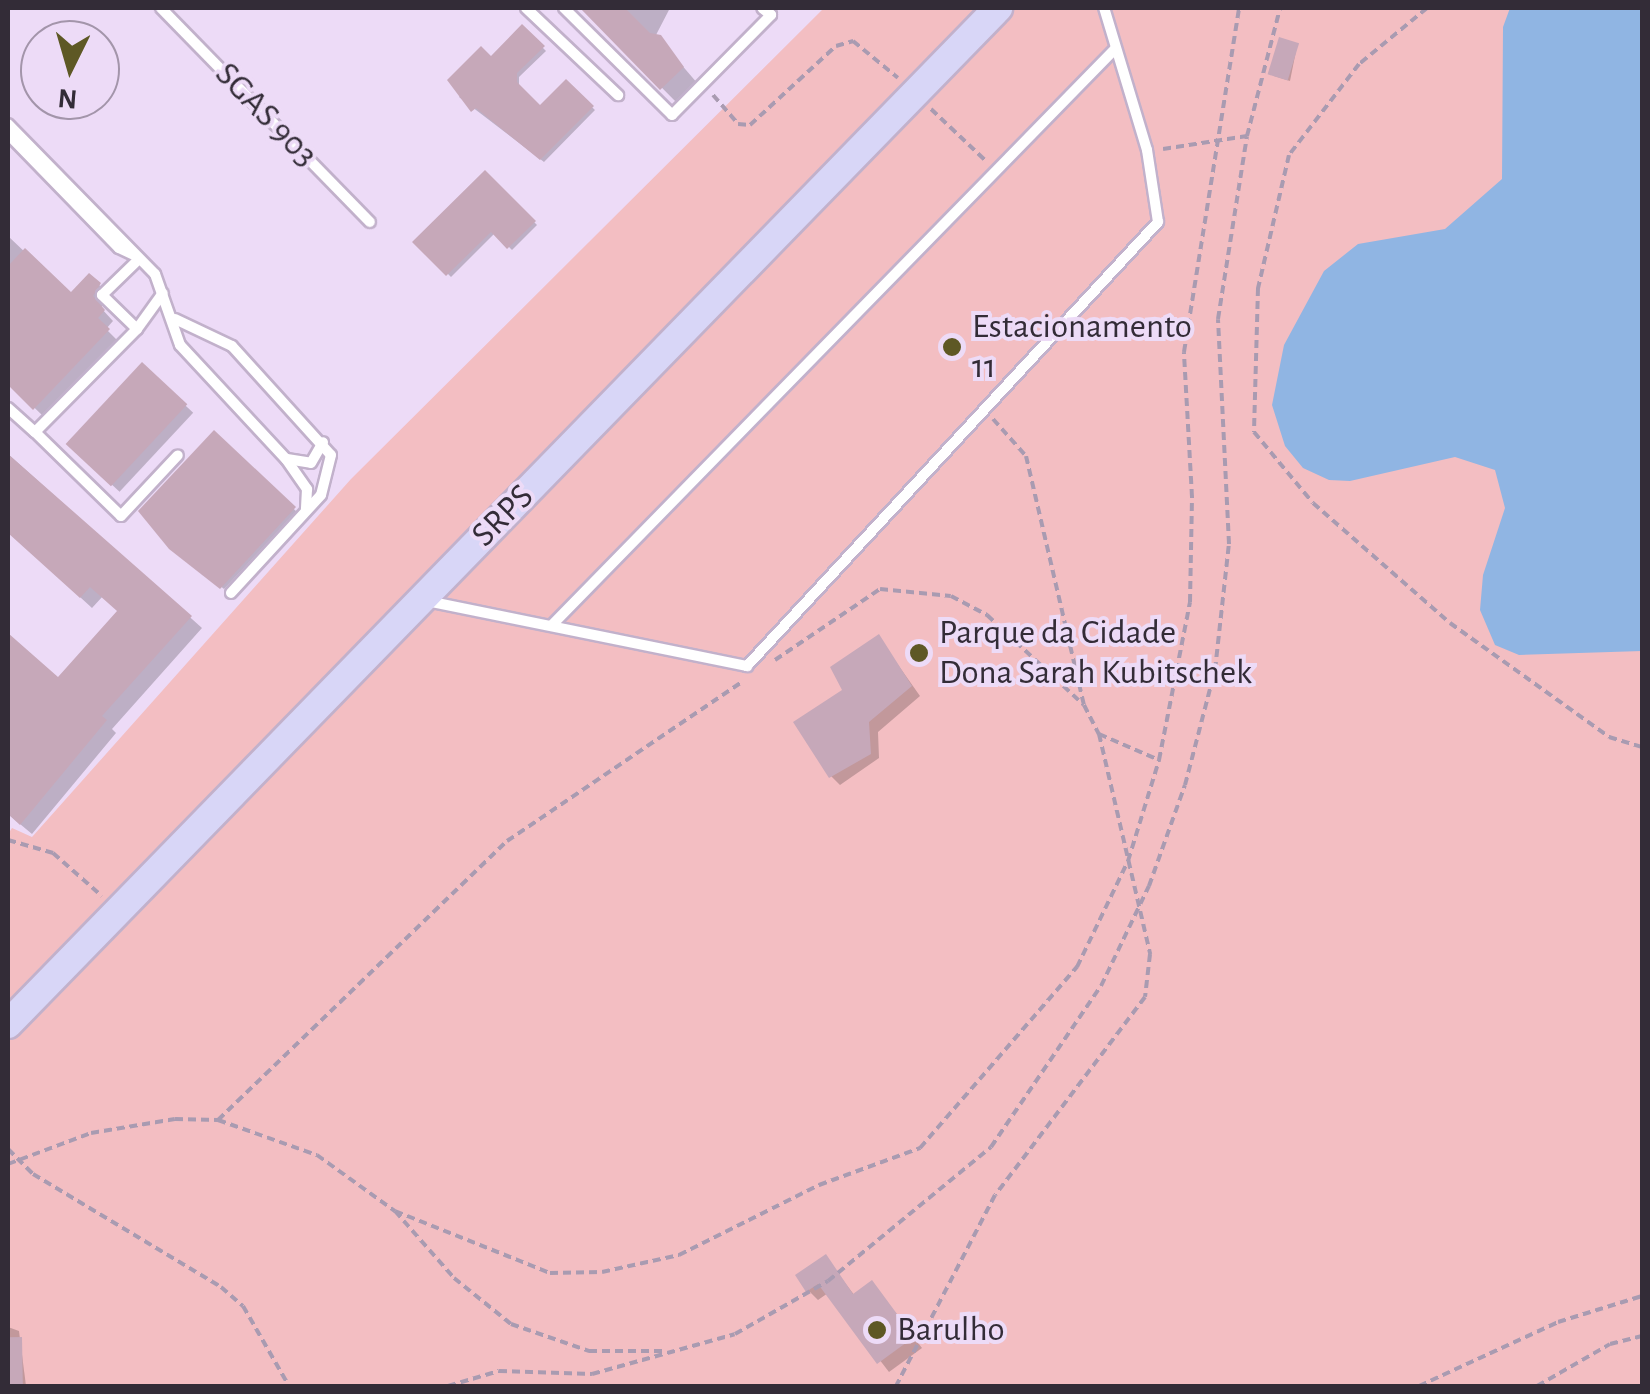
<!DOCTYPE html>
<html>
<head>
<meta charset="utf-8">
<style>
	body { margin:0 }
	#map { position:relative; width:1650px; height:1394px; overflow:hidden; background:#eddbf7; font-family:"Alegreya Sans",sans-serif }
	div>[style] { position:absolute }
	[style*='--x'] { left:calc(var(--x)*1px); top:calc(var(--y)*1px); width:calc(var(--w)*1px); rotate:calc(var(--a)*1deg) }
	.green>* { inset:0; background:#f3bec2 }
	.water>* { inset:0; background:#90b5e3 }
	.shadow>* { inset:0; background:#0003; transform-origin:0 0 }
	.building>* { inset:0; background:#c6a8b9; transform-origin:0 0 }
	.path>* { height:4px; margin-top:-2px; transform-origin:0; background:repeating-linear-gradient(90deg,#a99bb1 0 8px,transparent 0 13px) }
	.roads { filter:drop-shadow(2px 0 #c2b1cb) drop-shadow(-2px 0 #c2b1cb) drop-shadow(0 2px #c2b1cb) drop-shadow(0 -2px #c2b1cb) }
	.service>* { height:10px; margin:-5px; padding:0 5px; transform-origin:5px; border-radius:5px; background:#fff }
	.secondary>* { height:28px; margin:-14px; padding:0 14px; transform-origin:14px; border-radius:14px; background:#d8d6f7 }
	.dots>* { width:28px; height:28px; translate:-50% -50%; box-sizing:border-box; border:5px solid #eddbf7; border-radius:50% }
	span { translate:-50% -50%; white-space:nowrap; text-align:center; line-height:1.15; -webkit-text-stroke:8px #eddbf7; paint-order:stroke }
	.street-label { font-size:35px; color:#332c37 }
	.poi-label { font-size:35px; color:#332c37 }
	.left { translate:0 -50%; text-align:left }
	.frame { position:absolute; inset:0; border:10px solid #332c37; pointer-events:none }
	.north { position:absolute; left:20px; top:20px; width:100px; height:100px; box-sizing:border-box; background:#eddbf7; border:2px solid #a395aa; border-radius:50%; rotate:185deg; font-size:28px; font-weight:700; line-height:40px; text-align:center; color:#332c37 }
	.north::after { content:''; display:block; margin:auto; width:35px; height:45px; background:#5e5825; clip-path:polygon(50% 0,100% 100%,50% 72%,0 100%) }
</style>
</head>
<body>
<div id="map">
	<div class="green">
		<div style="clip-path:polygon(824px 8px,1642px 8px,1642px 1386px,8px 1386px,8px 834px,12px 828px,32px 837px,351px 479px)"></div>
	</div>
	<div class="water">
		<div style="clip-path:polygon(1510px 8px,1642px 8px,1642px 651px,1519px 655px,1495px 645px,1480px 610px,1483px 575px,1505px 508px,1495px 470px,1455px 457px,1350px 481px,1329px 480px,1303px 468px,1285px 446px,1272px 405px,1284px 345px,1324px 271px,1358px 244px,1445px 229px,1502px 179px,1503px 27px)"></div>
	</div>
	<div class="shadow">
		<div style="clip-path:polygon(583px 8px,670px 8px,656px 35px,698px 84px,678px 104px)"></div>
		<div style="clip-path:polygon(522px 27px,546px 51px,519px 77px,519px 88px,540px 109px,566px 83px,595px 110px,544px 162px,459px 97px)"></div>
		<div style="clip-path:polygon(1297px 46px,1290px 81px,1274px 76px,1271px 73px)"></div>
		<div style="clip-path:polygon(485px 173px,537px 225px,512px 250px,495px 233px,451px 277px,416px 242px)"></div>
		<div style="clip-path:polygon(8px 236px,71px 296px,99px 285px,109px 294px,101px 308px,113px 321px,106px 329px,117px 340px,44px 417px,8px 382px)"></div>
		<div style="left:142px;top:365px;width:70px;height:108px;rotate:43deg"></div>
		<div style="clip-path:polygon(214px 433px,297px 512px,224px 589px,176px 551px)"></div>
		<div style="clip-path:polygon(8px 454px,202px 628px,112px 729px,116px 733px,32px 834px,8px 814px,8px 636px,59px 681px,120px 612px,103px 596px,92px 608px,8px 531px)"></div>
		<div style="clip-path:polygon(879px 638px,920px 696px,878px 732px,879px 758px,840px 785px,831px 776px,845px 691px)"></div>
		<div style="clip-path:polygon(826px 1258px,855px 1296px,872px 1283px,922px 1348px,889px 1372px,828px 1293px,818px 1300px,808px 1290px)"></div>
		<div style="clip-path:polygon(8px 1327px,19px 1331px,26px 1386px,8px 1386px)"></div>
	</div>
	<div class="building">
		<div style="clip-path:polygon(580px 8px,625px 8px,650px 33px,661px 35px,684px 67px,660px 90px)"></div>
		<div style="clip-path:polygon(522px 24px,545px 46px,517px 73px,517px 82px,540px 105px,566px 79px,594px 106px,540px 160px,476px 108px,471px 112px,447px 80px,481px 46px,491px 56px)"></div>
		<div style="left:1279px;top:37px;width:21px;height:39px;rotate:17deg"></div>
		<div style="clip-path:polygon(485px 170px,536px 221px,507px 249px,491px 232px,446px 276px,412px 242px)"></div>
		<div style="clip-path:polygon(25px 248px,71px 292px,89px 273px,101px 283px,93px 296px,105px 310px,98px 318px,110px 329px,33px 410px,8px 385px,8px 266px)"></div>
		<div style="left:142px;top:362px;width:62px;height:112px;rotate:43deg"></div>
		<div style="clip-path:polygon(214px 430px,296px 507px,220px 589px,169px 549px,138px 511px)"></div>
		<div style="clip-path:polygon(8px 454px,192px 616px,102px 716px,107px 720px,20px 825px,8px 814px,8px 633px,58px 677px,117px 611px,90px 587px,80px 598px,8px 533px)"></div>
		<div style="clip-path:polygon(879px 634px,912px 686px,869px 722px,871px 754px,829px 778px,793px 722px,842px 690px,830px 667px)"></div>
		<div style="clip-path:polygon(826px 1254px,853px 1294px,872px 1280px,914px 1337px,877px 1364px,818px 1284px,806px 1292px,795px 1275px)"></div>
		<div style="left:22px;top:1337px;width:49px;height:14px;rotate:89deg"></div>
	</div>
	<div class="path">
		<div style="--x:1427;--y:8;--w:88;--a:140.5"></div>
		<div style="--x:1359;--y:64;--w:115;--a:127.6"></div>
		<div style="--x:1289;--y:155;--w:137;--a:103.1"></div>
		<div style="--x:1258;--y:288;--w:144;--a:91.6"></div>
		<div style="--x:1254;--y:432;--w:92;--a:50.3"></div>
		<div style="--x:1313;--y:503;--w:182;--a:41.2"></div>
		<div style="--x:1450;--y:623;--w:196;--a:35.6"></div>
		<div style="--x:1609;--y:737;--w:34;--a:17"></div>
		<div style="--x:713;--y:95;--w:38;--a:49"></div>
		<div style="--x:738;--y:124;--w:12;--a:5"></div>
		<div style="--x:750;--y:125;--w:117;--a:-42.6"></div>
		<div style="--x:836;--y:46;--w:18;--a:-16"></div>
		<div style="--x:853;--y:41;--w:58;--a:39.4"></div>
		<div style="--x:931;--y:109;--w:76;--a:43.4"></div>
		<div style="--x:1163;--y:149;--w:85;--a:-8.8"></div>
		<div style="--x:993;--y:419;--w:50;--a:48.3"></div>
		<div style="--x:1026;--y:456;--w:256;--a:76.9"></div>
		<div style="--x:775;--y:660;--w:127;--a:-34.1"></div>
		<div style="--x:880;--y:589;--w:71;--a:5.6"></div>
		<div style="--x:951;--y:596;--w:41;--a:27.8"></div>
		<div style="--x:987;--y:615;--w:132;--a:42.9"></div>
		<div style="--x:1084;--y:705;--w:33;--a:63"></div>
		<div style="--x:1099;--y:734;--w:226;--a:76.9"></div>
		<div style="--x:1150;--y:954;--w:43;--a:96.6"></div>
		<div style="--x:1145;--y:997;--w:248;--a:127.1"></div>
		<div style="--x:995;--y:1195;--w:215;--a:117.4"></div>
		<div style="--x:1099;--y:734;--w:65;--a:23.4"></div>
		<div style="--x:8;--y:840;--w:47;--a:16.1"></div>
		<div style="--x:53;--y:853;--w:65;--a:41.3"></div>
		<div style="--x:218;--y:1120;--w:402;--a:-44"></div>
		<div style="--x:507;--y:841;--w:284;--a:-34.1"></div>
		<div style="--x:8;--y:1149;--w:35;--a:45"></div>
		<div style="--x:33;--y:1174;--w:219;--a:31"></div>
		<div style="--x:221;--y:1287;--w:29;--a:41"></div>
		<div style="--x:243;--y:1306;--w:92;--a:60.1"></div>
		<div style="--x:8;--y:1164;--w:89;--a:-20.5"></div>
		<div style="--x:91;--y:1133;--w:85;--a:-9.5"></div>
		<div style="--x:175;--y:1119;--w:43;--a:1.3"></div>
		<div style="--x:218;--y:1120;--w:105;--a:19.5"></div>
		<div style="--x:317;--y:1155;--w:96;--a:35.7"></div>
		<div style="--x:395;--y:1211;--w:89;--a:48.6"></div>
		<div style="--x:454;--y:1278;--w:73;--a:38.9"></div>
		<div style="--x:511;--y:1324;--w:83;--a:19.1"></div>
		<div style="--x:589;--y:1351;--w:76;--a:0"></div>
		<div style="--x:395;--y:1211;--w:167;--a:21.8"></div>
		<div style="--x:550;--y:1273;--w:52;--a:-1.1"></div>
		<div style="--x:602;--y:1272;--w:79;--a:-12.4"></div>
		<div style="--x:679;--y:1255;--w:157;--a:-26.6"></div>
		<div style="--x:819;--y:1185;--w:108;--a:-20.1"></div>
		<div style="--x:920;--y:1148;--w:240;--a:-49.1"></div>
		<div style="--x:1077;--y:967;--w:118;--a:-64.3"></div>
		<div style="--x:1128;--y:861;--w:106;--a:-72.9"></div>
		<div style="--x:1159;--y:760;--w:161;--a:-78.9"></div>
		<div style="--x:1190;--y:602;--w:105;--a:-88.9"></div>
		<div style="--x:1192;--y:497;--w:145;--a:-93.2"></div>
		<div style="--x:1184;--y:352;--w:348;--a:-80.9"></div>
		<div style="--x:448;--y:1386;--w:53;--a:-16.4"></div>
		<div style="--x:499;--y:1371;--w:93;--a:1.8"></div>
		<div style="--x:592;--y:1374;--w:148;--a:-15.6"></div>
		<div style="--x:735;--y:1334;--w:107;--a:-29.7"></div>
		<div style="--x:828;--y:1281;--w:211;--a:-39.4"></div>
		<div style="--x:991;--y:1147;--w:195;--a:-55.7"></div>
		<div style="--x:1101;--y:986;--w:111;--a:-64.4"></div>
		<div style="--x:1149;--y:886;--w:107;--a:-70.4"></div>
		<div style="--x:1185;--y:785;--w:119;--a:-75.4"></div>
		<div style="--x:1215;--y:670;--w:127;--a:-83.7"></div>
		<div style="--x:1229;--y:544;--w:225;--a:-92.8"></div>
		<div style="--x:1218;--y:319;--w:185;--a:-81"></div>
		<div style="--x:1247;--y:136;--w:132;--a:-75.5"></div>
		<div style="--x:1419;--y:1386;--w:153;--a:-24.7"></div>
		<div style="--x:1558;--y:1322;--w:88;--a:-17.2"></div>
		<div style="--x:1537;--y:1386;--w:84;--a:-29.9"></div>
		<div style="--x:1610;--y:1344;--w:33;--a:-14"></div>
	</div>
	<div class="roads">
		<div class="service">
			<div style="--x:161;--y:8;--w:299;--a:45.7"></div>
			<div style="--x:526;--y:8;--w:127;--a:43.4"></div>
			<div style="--x:564;--y:8;--w:152;--a:44.7"></div>
			<div style="--x:672;--y:115;--w:141;--a:-45.3"></div>
			<div style="--x:771;--y:15;--w:11;--a:-142"></div>
			<div style="--x:8;--y:124;--w:210;--a:45.6"></div>
			<div style="--x:155;--y:274;--w:75;--a:70.6"></div>
			<div style="--x:180;--y:345;--w:156;--a:47.1"></div>
			<div style="--x:286;--y:459;--w:37;--a:55"></div>
			<div style="--x:307;--y:489;--w:21;--a:93"></div>
			<div style="--x:8;--y:134;--w:159;--a:45.8"></div>
			<div style="--x:119;--y:248;--w:17;--a:25"></div>
			<div style="--x:175;--y:319;--w:63;--a:25.3"></div>
			<div style="--x:232;--y:346;--w:147;--a:47.8"></div>
			<div style="--x:331;--y:455;--w:41;--a:104"></div>
			<div style="--x:321;--y:495;--w:133;--a:132.6"></div>
			<div style="--x:137;--y:329;--w:44;--a:-54.2"></div>
			<div style="--x:8;--y:408;--w:36;--a:42"></div>
			<div style="--x:35;--y:432;--w:145;--a:-45.3"></div>
			<div style="--x:137;--y:329;--w:49;--a:-135.8"></div>
			<div style="--x:102;--y:295;--w:52;--a:-44.2"></div>
			<div style="--x:35;--y:432;--w:120;--a:44.3"></div>
			<div style="--x:121;--y:516;--w:83;--a:-46.9"></div>
			<div style="--x:287;--y:459;--w:24;--a:9"></div>
			<div style="--x:311;--y:463;--w:24;--a:-60"></div>
			<div style="--x:427;--y:601;--w:327;--a:11.5"></div>
			<div style="--x:747;--y:666;--w:605;--a:-47.21"></div>
			<div style="--x:1158;--y:222;--w:73;--a:-98.7"></div>
			<div style="--x:1147;--y:150;--w:148;--a:-106.8"></div>
			<div style="--x:552;--y:625;--w:805;--a:-45.65"></div>
		</div>
		<div class="secondary">
			<div style="--x:8;--y:1024;--w:1419;--a:-45.74"></div>
		</div>
	</div>
	<div class="dots">
		<div style="left:952px;top:347px;background:#5e5825"></div>
		<div style="left:919px;top:653px;background:#5e5825"></div>
		<div style="left:877px;top:1330px;background:#5e5825"></div>
	</div>
	<div class="street-label">
		<span style="left:266px;top:115px;rotate:46deg">SGAS 903</span>
		<span style="left:503px;top:516px;rotate:-45deg">SRPS</span>
	</div>
	<div class="poi-label">
		<span class="left" style="left:972px;top:347px">Estacionamento<br>11</span>
		<span class="left" style="left:939px;top:653px">Parque da Cidade<br>Dona Sarah Kubitschek</span>
		<span class="left" style="left:897px;top:1330px">Barulho</span>
	</div>
	<div class="frame"></div>
	<div class="north">N</div>
</div>
</body>
</html>
